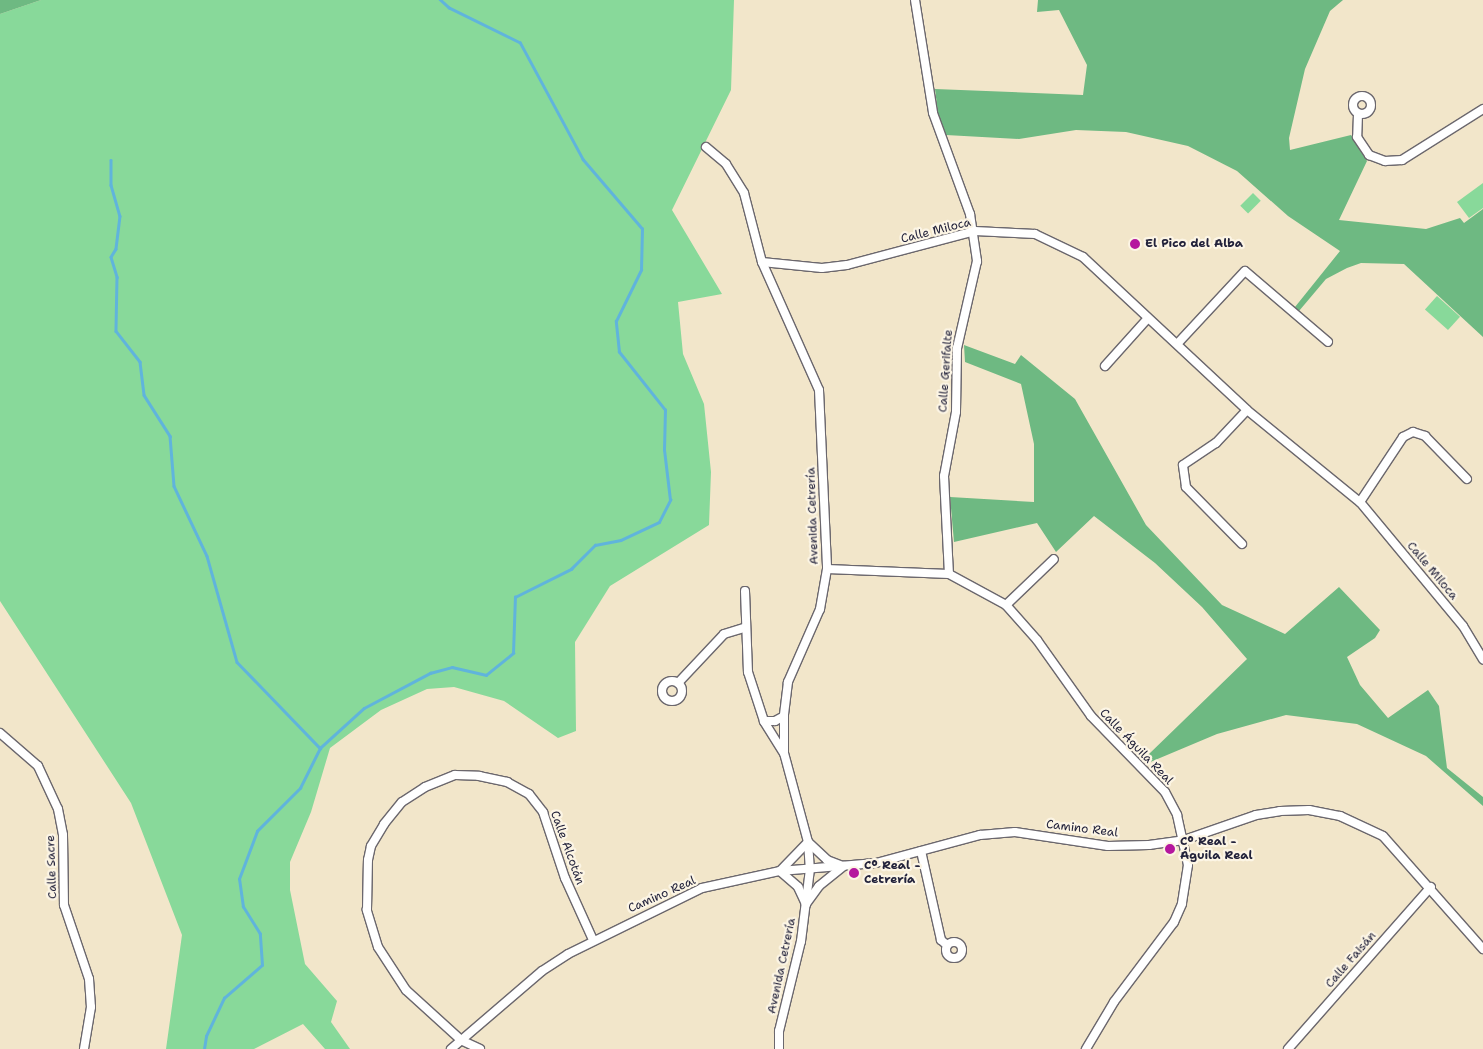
<!DOCTYPE html>
<html>
<head>
<meta charset="utf-8">
<style>
	body { margin:0 }
	#map { position:relative; width:1483px; height:1049px; overflow:hidden; background:#f2e6ca; font-family:"Shantell Sans",sans-serif }
	div>[style] { position:absolute }
	[style*='--x'] { left:calc(var(--x)*1px); top:calc(var(--y)*1px); width:calc(var(--w)*1px); rotate:calc(var(--a)*1deg) }
	.green>* { inset:0; background:#88d99a; transform-origin:0 0 }
	.forest>* { inset:0; background:#6eb982 }
	.stream>* { height:2.5px; margin:-1.25px; padding:0 1.25px; transform-origin:1.25px; border-radius:1.25px; background:#60b4dc }
	.roads { filter:drop-shadow(1px 0 #6b676d) drop-shadow(-1px 0 #6b676d) drop-shadow(0 1px #6b676d) drop-shadow(0 -1px #6b676d) }
	.street>* { height:8px; margin:-4px; padding:0 4px; transform-origin:4px; border-radius:4px; background:#fff }
	.street>.ring { margin:-4px; padding:0; box-sizing:content-box; background:none; border:8px solid #fff; border-radius:50% }
	.dots>* { width:14px; height:14px; translate:-50% -50%; box-sizing:border-box; border:2px solid #fcf5e5; border-radius:50% }
	span { translate:-50% -50%; white-space:nowrap; text-align:center; line-height:1.15; -webkit-text-stroke:4.5px #fcf5e5; paint-order:stroke }
	.street-label { font-size:12px; color:#22223b }
	.poi-label { font-size:12px; color:#22223b; font-weight:700 }
	.left { translate:0 -50%; text-align:left }
</style>
</head>
<body>
<div id="map">
	<div class="green">
		<div style="clip-path:polygon(41px 0,734px 0,731px 90px,672px 210px,722px 294px,678px 302px,683px 354px,704px 404px,711px 472px,709px 525px,610px 586px,575px 642px,576px 731px,558px 738px,504px 701px,454px 687px,427px 689px,381px 710px,330px 748px,311px 812px,290px 862px,290px 890px,305px 964px,337px 1001px,331px 1022px,350px 1049px,325px 1049px,303px 1024px,254px 1049px,166px 1049px,182px 935px,131px 803px,0 601px,0 14px)"></div>
		<div style="clip-path:polygon(1483px 183px,1483px 208px,1469px 218px,1457px 202px)"></div>
		<div style="left:1253px;top:193px;width:11px;height:18px;rotate:45deg"></div>
		<div style="left:1437px;top:296px;width:31px;height:18px;rotate:42deg"></div>
	</div>
	<div class="forest">
		<div style="clip-path:polygon(0 0,41px 0,0 14px)"></div>
		<div style="clip-path:polygon(1038px 0,1343px 0,1330px 11px,1305px 69px,1289px 138px,1290px 150px,1351px 135px,1367px 161px,1339px 220px,1426px 229px,1460px 218px,1464px 223px,1483px 209px,1483px 337px,1404px 264px,1361px 263px,1347px 268px,1326px 279px,1299px 311px,1295px 307px,1340px 251px,1288px 216px,1237px 171px,1188px 146px,1126px 132px,1076px 130px,1019px 139px,946px 135px,938px 114px,935px 89px,1083px 95px,1087px 65px,1059px 10px,1037px 12px)"></div>
		<div style="clip-path:polygon(964px 345px,1015px 364px,1021px 355px,1075px 399px,1146px 525px,1222px 605px,1285px 634px,1339px 587px,1380px 630px,1375px 638px,1347px 657px,1360px 685px,1388px 718px,1428px 690px,1439px 706px,1447px 768px,1483px 797px,1483px 806px,1426px 756px,1357px 724px,1286px 715px,1217px 734px,1148px 763px,1145px 759px,1149px 754px,1247px 659px,1202px 607px,1155px 563px,1094px 516px,1056px 552px,1037px 523px,954px 542px,950px 497px,1034px 502px,1034px 444px,1021px 384px,965px 362px)"></div>
	</div>
	<div class="stream">
		<div style="--x:111;--y:160;--w:25;--a:90"></div>
		<div style="--x:111;--y:185;--w:32;--a:74"></div>
		<div style="--x:120;--y:216;--w:33;--a:97"></div>
		<div style="--x:116;--y:249;--w:9;--a:122"></div>
		<div style="--x:111;--y:257;--w:21;--a:73"></div>
		<div style="--x:117;--y:277;--w:54;--a:91.1"></div>
		<div style="--x:116;--y:331;--w:39;--a:52"></div>
		<div style="--x:140;--y:362;--w:33;--a:83"></div>
		<div style="--x:144;--y:395;--w:49;--a:57.6"></div>
		<div style="--x:170;--y:436;--w:50;--a:85.4"></div>
		<div style="--x:174;--y:486;--w:77;--a:64.8"></div>
		<div style="--x:207;--y:556;--w:110;--a:74.2"></div>
		<div style="--x:237;--y:662;--w:120;--a:46"></div>
		<div style="--x:204;--y:1049;--w:13;--a:-81"></div>
		<div style="--x:206;--y:1036;--w:42;--a:-64.7"></div>
		<div style="--x:224;--y:998;--w:50;--a:-41"></div>
		<div style="--x:262;--y:965;--w:31;--a:-94"></div>
		<div style="--x:260;--y:934;--w:32;--a:-122"></div>
		<div style="--x:243;--y:907;--w:28;--a:-98"></div>
		<div style="--x:239;--y:879;--w:51;--a:-69.4"></div>
		<div style="--x:257;--y:831;--w:61;--a:-45"></div>
		<div style="--x:300;--y:788;--w:45;--a:-63.4"></div>
		<div style="--x:320;--y:748;--w:59;--a:-42.3"></div>
		<div style="--x:364;--y:708;--w:75;--a:-27.9"></div>
		<div style="--x:430;--y:673;--w:23;--a:-15"></div>
		<div style="--x:452;--y:667;--w:35;--a:13"></div>
		<div style="--x:486;--y:675;--w:35;--a:-39"></div>
		<div style="--x:513;--y:653;--w:56;--a:-88"></div>
		<div style="--x:515;--y:597;--w:63;--a:-26.6"></div>
		<div style="--x:571;--y:569;--w:34;--a:-45"></div>
		<div style="--x:595;--y:545;--w:26;--a:-11"></div>
		<div style="--x:621;--y:540;--w:42;--a:-25.3"></div>
		<div style="--x:659;--y:522;--w:25;--a:-63"></div>
		<div style="--x:670;--y:500;--w:50;--a:-96.8"></div>
		<div style="--x:664;--y:450;--w:40;--a:-88.6"></div>
		<div style="--x:665;--y:410;--w:74;--a:-128.4"></div>
		<div style="--x:619;--y:352;--w:31;--a:-96"></div>
		<div style="--x:616;--y:321;--w:57;--a:-63.9"></div>
		<div style="--x:641;--y:270;--w:41;--a:-88.6"></div>
		<div style="--x:642;--y:229;--w:91;--a:-130.5"></div>
		<div style="--x:583;--y:160;--w:133;--a:-118.3"></div>
		<div style="--x:520;--y:43;--w:79;--a:-153.8"></div>
		<div style="--x:449;--y:8;--w:12;--a:-138"></div>
	</div>
	<div class="roads">
		<div class="street">
			<div style="--x:915;--y:0;--w:114;--a:80.9"></div>
			<div style="--x:933;--y:113;--w:108;--a:69.9"></div>
			<div style="--x:970;--y:214;--w:48;--a:81.5"></div>
			<div style="--x:977;--y:261;--w:89;--a:102.9"></div>
			<div style="--x:957;--y:348;--w:64;--a:90.9"></div>
			<div style="--x:956;--y:412;--w:65;--a:100.6"></div>
			<div style="--x:944;--y:476;--w:98;--a:87.1"></div>
			<div class="ring" style="left:1353px;top:96px;width:10px;height:10px"></div>
			<div style="--x:1358;--y:114;--w:23;--a:92"></div>
			<div style="--x:1357;--y:137;--w:22;--a:56"></div>
			<div style="--x:1369;--y:155;--w:17;--a:21"></div>
			<div style="--x:1385;--y:161;--w:17;--a:-3"></div>
			<div style="--x:1402;--y:160;--w:96;--a:-32.2"></div>
			<div style="--x:706;--y:147;--w:26;--a:40"></div>
			<div style="--x:726;--y:164;--w:34;--a:58"></div>
			<div style="--x:744;--y:193;--w:71;--a:75.4"></div>
			<div style="--x:762;--y:262;--w:140;--a:66"></div>
			<div style="--x:819;--y:390;--w:179;--a:87.4"></div>
			<div style="--x:827;--y:569;--w:41;--a:99.9"></div>
			<div style="--x:820;--y:609;--w:80;--a:113.7"></div>
			<div style="--x:788;--y:682;--w:34;--a:97"></div>
			<div style="--x:784;--y:716;--w:37;--a:90"></div>
			<div style="--x:784;--y:753;--w:92;--a:74.9"></div>
			<div style="--x:808;--y:842;--w:27;--a:86"></div>
			<div style="--x:810;--y:869;--w:73;--a:97.1"></div>
			<div style="--x:801;--y:941;--w:93;--a:103.7"></div>
			<div style="--x:779;--y:1031;--w:18;--a:90"></div>
			<div style="--x:762;--y:262;--w:60;--a:5.7"></div>
			<div style="--x:822;--y:268;--w:25;--a:-7"></div>
			<div style="--x:847;--y:265;--w:132;--a:-14.9"></div>
			<div style="--x:975;--y:231;--w:60;--a:2.9"></div>
			<div style="--x:1035;--y:234;--w:53;--a:25.6"></div>
			<div style="--x:1083;--y:257;--w:224;--a:43"></div>
			<div style="--x:1247;--y:410;--w:146;--a:39.2"></div>
			<div style="--x:1360;--y:502;--w:161;--a:50.3"></div>
			<div style="--x:1463;--y:626;--w:39;--a:59"></div>
			<div style="--x:1178;--y:343;--w:98;--a:-47.1"></div>
			<div style="--x:1245;--y:271;--w:109;--a:40.5"></div>
			<div style="--x:1105;--y:366;--w:64;--a:-48.1"></div>
			<div style="--x:1360;--y:502;--w:78;--a:-56.5"></div>
			<div style="--x:1403;--y:437;--w:11;--a:-27"></div>
			<div style="--x:1413;--y:432;--w:13;--a:18"></div>
			<div style="--x:1425;--y:436;--w:60;--a:45.7"></div>
			<div style="--x:1242;--y:544;--w:80;--a:-134.5"></div>
			<div style="--x:1186;--y:487;--w:22;--a:-98"></div>
			<div style="--x:1183;--y:465;--w:40;--a:-34"></div>
			<div style="--x:1216;--y:443;--w:45;--a:-46.8"></div>
			<div style="--x:827;--y:569;--w:122;--a:2.3"></div>
			<div style="--x:949;--y:574;--w:65;--a:28.5"></div>
			<div style="--x:1006;--y:605;--w:47;--a:48.5"></div>
			<div style="--x:1037;--y:640;--w:93;--a:54.6"></div>
			<div style="--x:1091;--y:716;--w:106;--a:45.8"></div>
			<div style="--x:1165;--y:792;--w:26;--a:62"></div>
			<div style="--x:1177;--y:815;--w:51;--a:77.6"></div>
			<div style="--x:1188;--y:865;--w:39;--a:99"></div>
			<div style="--x:1182;--y:904;--w:20;--a:114"></div>
			<div style="--x:1174;--y:922;--w:100;--a:126.9"></div>
			<div style="--x:1114;--y:1002;--w:55;--a:120.8"></div>
			<div style="--x:745;--y:591;--w:81;--a:87.9"></div>
			<div style="--x:748;--y:672;--w:52;--a:71.9"></div>
			<div style="--x:1006;--y:605;--w:66;--a:-43.8"></div>
			<div class="ring" style="left:662px;top:681px;width:12px;height:12px"></div>
			<div style="--x:678;--y:683;--w:67;--a:-46.8"></div>
			<div style="--x:724;--y:634;--w:21;--a:-17"></div>
			<div style="--x:0;--y:733;--w:50;--a:41"></div>
			<div style="--x:38;--y:766;--w:47;--a:65.1"></div>
			<div style="--x:58;--y:809;--w:26;--a:79"></div>
			<div style="--x:63;--y:835;--w:70;--a:89.2"></div>
			<div style="--x:64;--y:905;--w:78;--a:71.3"></div>
			<div style="--x:89;--y:979;--w:28;--a:86"></div>
			<div style="--x:91;--y:1007;--w:43;--a:99.5"></div>
			<div style="--x:783;--y:752;--w:36;--a:-122"></div>
			<div style="--x:764;--y:721;--w:11;--a:0"></div>
			<div style="--x:775;--y:721;--w:10;--a:-29"></div>
			<div style="--x:808;--y:842;--w:26;--a:43"></div>
			<div style="--x:827;--y:860;--w:14;--a:21"></div>
			<div style="--x:921;--y:851;--w:91;--a:77.3"></div>
			<div style="--x:941;--y:940;--w:8;--a:40"></div>
			<div style="--x:780;--y:871;--w:40;--a:-46"></div>
			<div style="--x:781;--y:872;--w:23;--a:41"></div>
			<div style="--x:798;--y:887;--w:19;--a:65"></div>
			<div style="--x:806;--y:904;--w:22;--a:-54"></div>
			<div style="--x:819;--y:886;--w:32;--a:-39"></div>
			<div class="ring" style="left:946px;top:942px;width:8px;height:8px"></div>
			<div style="--x:451;--y:1049;--w:120;--a:-40.6"></div>
			<div style="--x:542;--y:971;--w:31;--a:-33"></div>
			<div style="--x:568;--y:954;--w:149;--a:-26.2"></div>
			<div style="--x:702;--y:888;--w:80;--a:-12.3"></div>
			<div style="--x:780;--y:871;--w:96;--a:-4.8"></div>
			<div style="--x:876;--y:863;--w:108;--a:-15.1"></div>
			<div style="--x:980;--y:835;--w:35;--a:-5"></div>
			<div style="--x:1015;--y:832;--w:94;--a:8.6"></div>
			<div style="--x:1108;--y:846;--w:41;--a:-1.4"></div>
			<div style="--x:1149;--y:845;--w:35;--a:-8"></div>
			<div style="--x:1184;--y:840;--w:76;--a:-19.1"></div>
			<div style="--x:1256;--y:815;--w:24;--a:-9"></div>
			<div style="--x:1280;--y:811;--w:29;--a:-2"></div>
			<div style="--x:1309;--y:810;--w:32;--a:11"></div>
			<div style="--x:1340;--y:816;--w:47;--a:24.9"></div>
			<div style="--x:1383;--y:836;--w:151;--a:48.5"></div>
			<div style="--x:480;--y:1049;--w:21;--a:-155"></div>
			<div style="--x:461;--y:1040;--w:74;--a:-137.7"></div>
			<div style="--x:406;--y:990;--w:51;--a:-123.1"></div>
			<div style="--x:378;--y:947;--w:39;--a:-107"></div>
			<div style="--x:367;--y:910;--w:50;--a:-88.9"></div>
			<div style="--x:368;--y:860;--w:14;--a:-78"></div>
			<div style="--x:371;--y:846;--w:26;--a:-59"></div>
			<div style="--x:384;--y:824;--w:28;--a:-51"></div>
			<div style="--x:402;--y:802;--w:27;--a:-33"></div>
			<div style="--x:425;--y:787;--w:32;--a:-22"></div>
			<div style="--x:455;--y:775;--w:24;--a:2"></div>
			<div style="--x:479;--y:776;--w:29;--a:12"></div>
			<div style="--x:507;--y:782;--w:25;--a:29"></div>
			<div style="--x:529;--y:794;--w:23;--a:52"></div>
			<div style="--x:543;--y:812;--w:70;--a:71.6"></div>
			<div style="--x:565;--y:878;--w:68;--a:65.7"></div>
			<div style="--x:1288;--y:1049;--w:216;--a:-48.6"></div>
		</div>
	</div>
	<div class="dots">
		<div style="left:1135px;top:244px;background:#b5179e"></div>
		<div style="left:1170px;top:849px;background:#b5179e"></div>
		<div style="left:854px;top:873px;background:#b5179e"></div>
	</div>
	<div class="street-label">
		<span style="left:936px;top:231px;rotate:-14deg">Calle Miloca</span>
		<span style="left:946px;top:371px;rotate:-86deg">Calle Gerifalte</span>
		<span style="left:813px;top:516px;rotate:-92deg">Avenida Cetrería</span>
		<span style="left:1432px;top:571px;rotate:50deg">Calle Miloca</span>
		<span style="left:1136px;top:747px;rotate:46deg">Calle Águila Real</span>
		<span style="left:1082px;top:829px;rotate:7deg">Camino Real</span>
		<span style="left:567px;top:848px;rotate:70deg">Calle Alcotán</span>
		<span style="left:52px;top:867px;rotate:-92deg">Calle Sacre</span>
		<span style="left:662px;top:895px;rotate:-24deg">Camino Real</span>
		<span style="left:1351px;top:960px;rotate:-49deg">Calle Faisán</span>
		<span style="left:782px;top:966px;rotate:-78deg">Avenida Cetrería</span>
	</div>
	<div class="poi-label">
		<span class="left" style="left:1145px;top:244px">El Pico del Alba</span>
		<span class="left" style="left:1180px;top:849px">Cº Real -<br>Águila Real</span>
		<span class="left" style="left:864px;top:873px">Cº Real -<br>Cetrería</span>
	</div>
</div>
</body>
</html>
